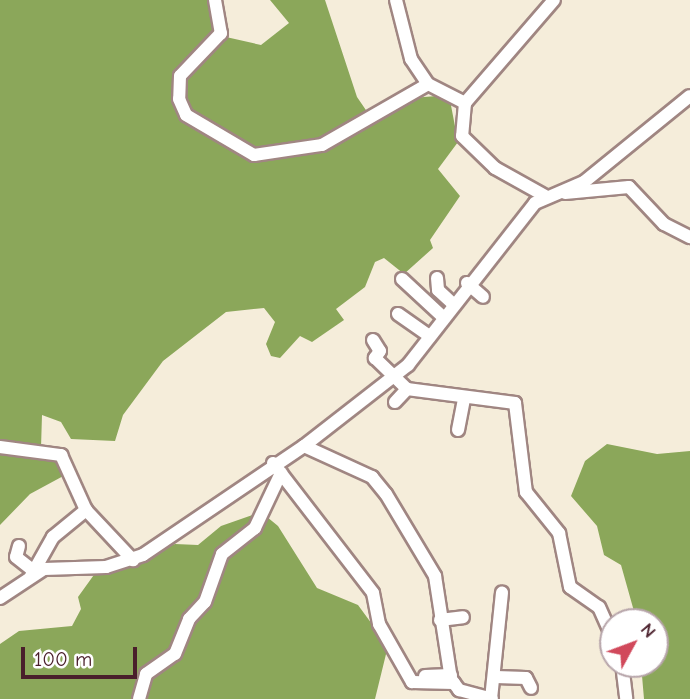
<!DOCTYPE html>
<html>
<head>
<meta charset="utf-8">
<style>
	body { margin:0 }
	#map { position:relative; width:690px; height:699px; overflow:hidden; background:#f5edda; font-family:"Comic Neue",sans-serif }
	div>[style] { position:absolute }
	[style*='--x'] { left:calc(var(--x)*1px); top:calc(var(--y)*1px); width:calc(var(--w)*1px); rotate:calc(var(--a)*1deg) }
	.forest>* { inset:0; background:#8ba75a }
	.roads { filter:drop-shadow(2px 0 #a08682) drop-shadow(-2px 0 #a08682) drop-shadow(0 2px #a08682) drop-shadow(0 -2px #a08682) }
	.minor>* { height:12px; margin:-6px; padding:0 6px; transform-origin:6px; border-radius:6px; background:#fff }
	span { translate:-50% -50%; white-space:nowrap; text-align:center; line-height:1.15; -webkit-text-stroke:6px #fff; paint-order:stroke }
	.north { position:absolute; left:599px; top:608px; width:70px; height:70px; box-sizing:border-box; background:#fff; border:2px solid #b7a5aa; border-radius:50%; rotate:49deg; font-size:19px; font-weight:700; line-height:28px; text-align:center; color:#4a1f2b }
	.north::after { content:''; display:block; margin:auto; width:24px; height:32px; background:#d1495b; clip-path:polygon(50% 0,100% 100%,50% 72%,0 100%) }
	.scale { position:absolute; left:21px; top:647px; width:116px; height:32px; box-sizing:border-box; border:4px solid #4a1f2b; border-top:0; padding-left:9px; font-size:21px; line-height:24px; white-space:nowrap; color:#4a1f2b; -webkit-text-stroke:5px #fff; paint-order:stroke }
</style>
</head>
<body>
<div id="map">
	<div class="forest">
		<div style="clip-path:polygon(0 0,210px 0,226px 37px,261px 45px,289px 23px,270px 0,325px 0,357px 97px,370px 116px,387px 100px,449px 95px,458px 142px,438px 169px,460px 196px,430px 240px,433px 248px,404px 274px,384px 258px,375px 262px,365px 287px,336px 309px,344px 320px,312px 342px,300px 336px,280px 358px,271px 356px,266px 344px,275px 322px,264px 308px,226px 312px,163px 361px,123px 415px,115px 441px,71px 439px,61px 422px,42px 415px,41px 448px,67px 474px,30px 494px,0 525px)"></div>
		<div style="clip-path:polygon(607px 444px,657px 454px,690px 451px,690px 699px,644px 699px,641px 664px,655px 664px,655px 622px,637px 622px,621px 565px,604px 555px,597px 526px,571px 496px,585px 461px)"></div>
		<div style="clip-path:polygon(261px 512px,278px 526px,317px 588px,358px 605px,388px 646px,375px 699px,0 699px,0 644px,19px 631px,72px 626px,81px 609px,78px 597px,96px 572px,175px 544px,198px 545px,221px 526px)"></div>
	</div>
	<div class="roads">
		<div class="minor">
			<div style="--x:215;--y:0;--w:34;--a:80"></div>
			<div style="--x:221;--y:33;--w:59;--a:133.6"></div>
			<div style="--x:180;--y:76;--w:23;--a:92"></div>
			<div style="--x:179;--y:99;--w:17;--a:66"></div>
			<div style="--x:186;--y:115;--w:79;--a:30.5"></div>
			<div style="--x:254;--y:155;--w:69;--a:-8.4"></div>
			<div style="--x:322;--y:145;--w:122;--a:-29.9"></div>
			<div style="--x:396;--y:0;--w:61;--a:75.7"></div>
			<div style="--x:411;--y:59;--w:30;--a:56"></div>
			<div style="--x:428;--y:84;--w:42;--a:27.2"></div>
			<div style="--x:465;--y:103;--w:33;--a:95"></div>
			<div style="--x:462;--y:136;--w:46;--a:44.1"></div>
			<div style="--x:495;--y:168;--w:57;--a:29.2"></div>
			<div style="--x:465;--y:103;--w:136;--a:-49.2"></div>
			<div style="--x:565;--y:193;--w:64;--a:-5.4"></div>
			<div style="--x:629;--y:187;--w:51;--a:46.6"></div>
			<div style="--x:664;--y:224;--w:29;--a:27"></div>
			<div style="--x:437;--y:278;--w:12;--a:85"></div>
			<div style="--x:438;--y:290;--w:19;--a:43"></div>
			<div style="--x:402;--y:279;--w:56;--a:42.8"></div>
			<div style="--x:467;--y:283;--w:21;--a:41"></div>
			<div style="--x:398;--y:314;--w:39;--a:35"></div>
			<div style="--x:373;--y:340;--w:13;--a:58"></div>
			<div style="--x:380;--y:351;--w:9;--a:126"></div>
			<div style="--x:375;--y:358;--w:45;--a:44.1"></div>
			<div style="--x:407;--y:389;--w:109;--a:7.4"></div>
			<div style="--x:515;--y:403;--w:90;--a:83"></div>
			<div style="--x:526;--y:492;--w:53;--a:51.2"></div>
			<div style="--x:559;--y:533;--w:55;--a:78.5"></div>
			<div style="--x:570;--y:587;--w:35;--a:35"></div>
			<div style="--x:599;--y:607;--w:34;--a:66"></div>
			<div style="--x:395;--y:402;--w:18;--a:-47"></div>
			<div style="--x:458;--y:430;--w:32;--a:-79"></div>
			<div style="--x:304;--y:446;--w:75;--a:24.5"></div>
			<div style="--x:372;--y:477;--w:22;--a:51"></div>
			<div style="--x:386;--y:494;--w:96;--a:59.1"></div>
			<div style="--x:435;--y:576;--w:104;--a:81.2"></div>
			<div style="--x:451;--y:679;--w:14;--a:54"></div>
			<div style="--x:459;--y:690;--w:34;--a:15"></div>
			<div style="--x:0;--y:447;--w:62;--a:7.5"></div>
			<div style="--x:61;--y:455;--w:60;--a:65.6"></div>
			<div style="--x:86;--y:510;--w:69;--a:46.8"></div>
			<div style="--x:273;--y:463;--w:164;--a:52.4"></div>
			<div style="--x:373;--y:593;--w:32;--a:79"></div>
			<div style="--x:379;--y:624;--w:67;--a:60.4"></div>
			<div style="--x:412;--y:682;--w:42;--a:1.4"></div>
			<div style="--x:19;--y:546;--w:11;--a:105"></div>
			<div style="--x:16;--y:557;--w:23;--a:38"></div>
			<div style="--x:31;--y:576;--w:45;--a:-60.6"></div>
			<div style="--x:53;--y:537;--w:43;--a:-39.3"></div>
			<div style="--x:0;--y:598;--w:53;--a:-33.4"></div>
			<div style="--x:44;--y:569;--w:62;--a:-1.8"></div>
			<div style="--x:106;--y:567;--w:39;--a:-18"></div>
			<div style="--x:143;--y:555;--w:194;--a:-34.1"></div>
			<div style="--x:304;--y:446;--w:132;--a:-37.9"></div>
			<div style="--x:408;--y:365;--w:206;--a:-51.9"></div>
			<div style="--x:535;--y:203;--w:53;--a:-23.2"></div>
			<div style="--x:584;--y:182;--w:136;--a:-39.1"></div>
			<div style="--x:440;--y:620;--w:23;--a:-7"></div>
			<div style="--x:622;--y:664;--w:35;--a:83"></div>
			<div style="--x:425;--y:676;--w:26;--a:-2"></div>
			<div style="--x:496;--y:677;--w:30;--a:2"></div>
			<div style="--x:526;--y:678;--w:11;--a:63"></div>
			<div style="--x:139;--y:699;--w:26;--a:-74"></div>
			<div style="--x:146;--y:674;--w:35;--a:-35"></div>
			<div style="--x:175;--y:654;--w:38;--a:-68"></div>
			<div style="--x:189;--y:619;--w:23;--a:-47"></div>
			<div style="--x:205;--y:602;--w:51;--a:-70.5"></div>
			<div style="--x:222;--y:554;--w:42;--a:-38.2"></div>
			<div style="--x:255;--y:528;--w:61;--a:-64.7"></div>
			<div style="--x:491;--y:699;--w:107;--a:-84.1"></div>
		</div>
	</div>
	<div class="north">N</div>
	<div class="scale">100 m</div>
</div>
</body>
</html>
